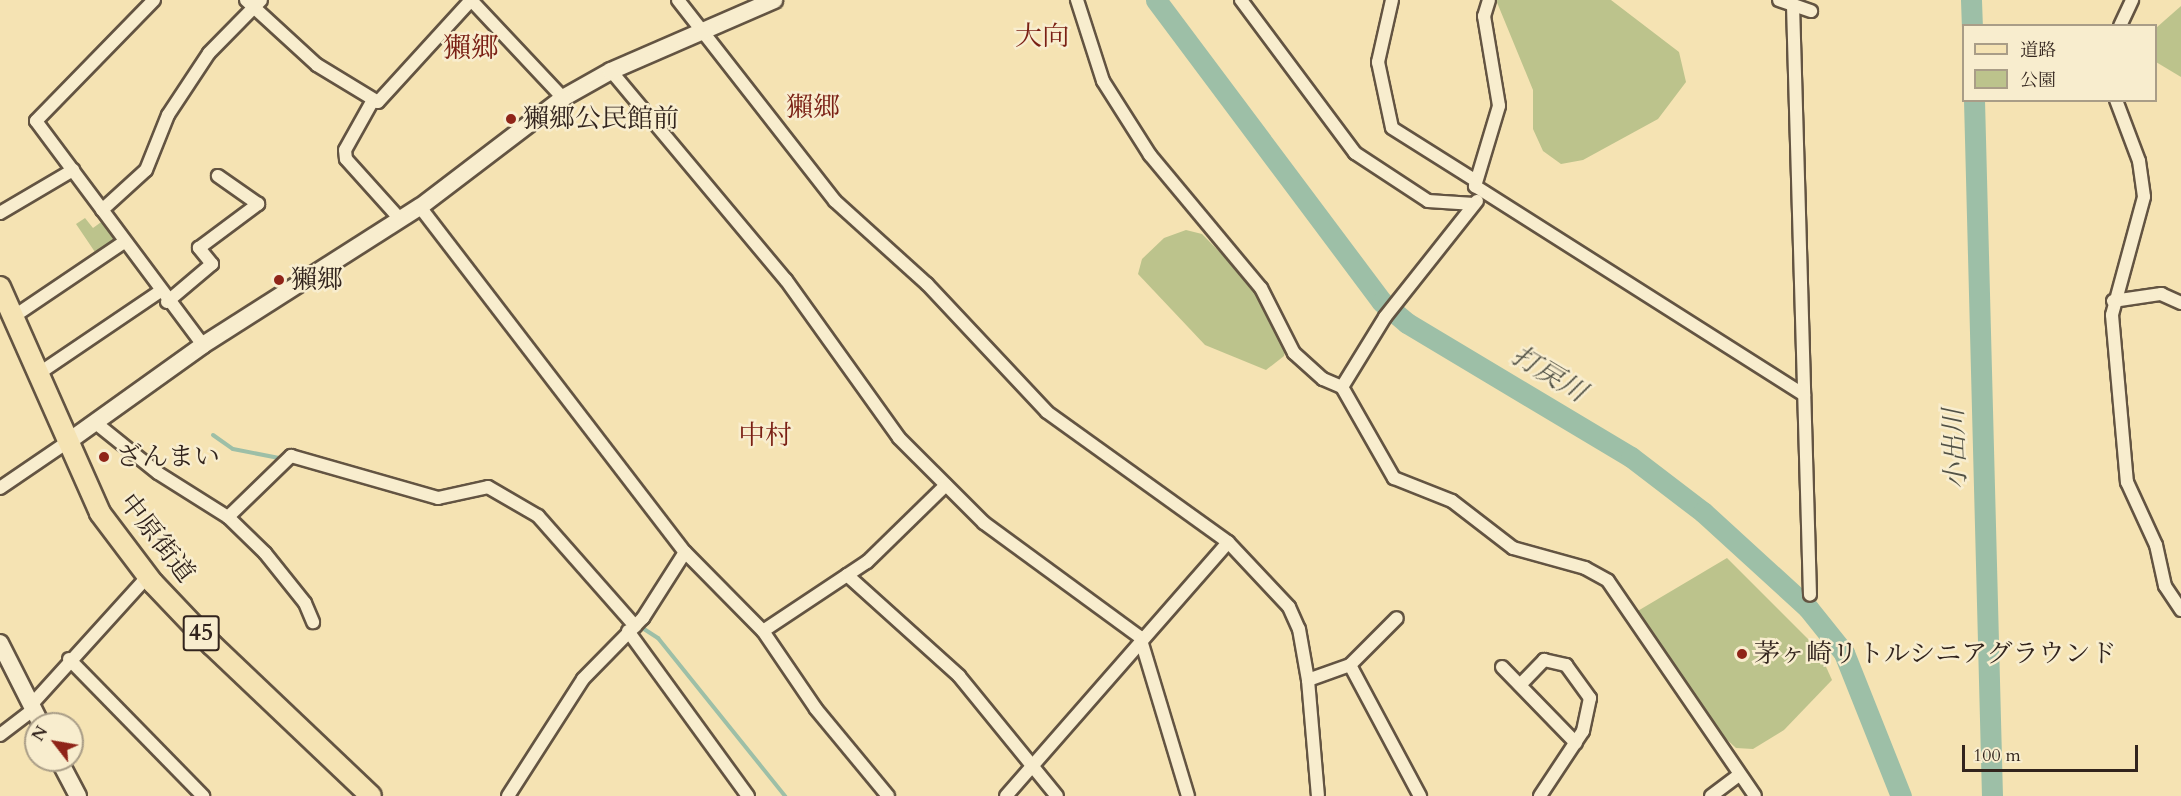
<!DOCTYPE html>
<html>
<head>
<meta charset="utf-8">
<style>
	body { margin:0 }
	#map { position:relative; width:2181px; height:796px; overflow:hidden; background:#f5e3b3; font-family:Cardo,"Noto Serif JP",serif }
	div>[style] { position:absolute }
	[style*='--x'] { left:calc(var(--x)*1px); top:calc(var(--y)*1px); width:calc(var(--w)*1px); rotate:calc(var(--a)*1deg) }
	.green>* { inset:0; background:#bcc38c }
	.stream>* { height:4px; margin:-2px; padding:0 2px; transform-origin:2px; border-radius:2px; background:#9dbfa7 }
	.river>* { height:21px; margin:-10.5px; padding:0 10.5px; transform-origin:10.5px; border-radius:10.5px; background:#9dbfa7 }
	.roads { filter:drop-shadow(2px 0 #635442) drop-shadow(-2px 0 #635442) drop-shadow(0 2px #635442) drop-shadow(0 -2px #635442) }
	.street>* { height:12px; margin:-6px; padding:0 6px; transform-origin:6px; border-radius:6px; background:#f8edce }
	.secondary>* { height:16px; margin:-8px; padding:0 8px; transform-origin:8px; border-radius:8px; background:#f8edce }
	.primary>* { height:20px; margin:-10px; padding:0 10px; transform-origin:10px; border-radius:10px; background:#f5e3b3 }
	.dots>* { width:16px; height:16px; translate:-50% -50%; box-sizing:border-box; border:3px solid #f8edce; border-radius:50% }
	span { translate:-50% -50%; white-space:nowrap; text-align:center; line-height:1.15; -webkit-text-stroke:5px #f8edce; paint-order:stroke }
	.shield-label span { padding:2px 4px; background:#f8edce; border:2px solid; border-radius:4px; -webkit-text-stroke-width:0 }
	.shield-label { font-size:24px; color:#32241d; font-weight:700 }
	.poi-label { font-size:26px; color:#32241d }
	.left { translate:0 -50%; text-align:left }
	.street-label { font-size:26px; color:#32241d }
	.neighbourhood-label { font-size:27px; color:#7a1f14 }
	.water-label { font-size:27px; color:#525246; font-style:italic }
	.quarter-label { font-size:28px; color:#7a1f14 }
	.legend { position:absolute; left:1962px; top:24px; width:195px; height:78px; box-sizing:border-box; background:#f8edce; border:2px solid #a99d87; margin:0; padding:8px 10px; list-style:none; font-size:18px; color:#32241d }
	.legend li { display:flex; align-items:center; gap:12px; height:30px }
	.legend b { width:30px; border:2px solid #a99d87 }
	.north { position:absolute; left:24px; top:712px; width:60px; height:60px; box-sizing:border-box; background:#f8edce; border:2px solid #a99d87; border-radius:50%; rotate:301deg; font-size:16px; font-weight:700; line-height:24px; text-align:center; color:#32241d }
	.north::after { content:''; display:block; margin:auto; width:21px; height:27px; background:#8f2418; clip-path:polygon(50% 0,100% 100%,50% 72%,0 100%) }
	.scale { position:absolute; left:1962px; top:745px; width:176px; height:27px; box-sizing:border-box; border:3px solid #32241d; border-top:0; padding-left:8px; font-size:18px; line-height:21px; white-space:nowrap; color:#32241d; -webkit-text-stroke:4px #f8edce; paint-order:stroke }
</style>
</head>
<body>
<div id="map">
	<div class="green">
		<div style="clip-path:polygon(1496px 0,1611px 0,1679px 52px,1686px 82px,1658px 119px,1583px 160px,1561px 164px,1543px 151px,1533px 129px,1533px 90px)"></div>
		<div style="clip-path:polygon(2181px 6px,2181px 77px,2156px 62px,2156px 28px)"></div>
		<div style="clip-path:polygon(85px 218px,93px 228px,104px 220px,116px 237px,97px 255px,76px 224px)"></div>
		<div style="clip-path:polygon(1186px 230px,1202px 234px,1250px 283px,1287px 342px,1284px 356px,1266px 370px,1205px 345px,1138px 274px,1142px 259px,1164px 238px)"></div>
		<div style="clip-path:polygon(1727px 558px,1818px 649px,1832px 680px,1784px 730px,1753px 749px,1736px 748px,1723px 736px,1636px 612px)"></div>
	</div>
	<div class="stream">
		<div style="--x:213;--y:435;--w:24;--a:35"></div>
		<div style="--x:233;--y:449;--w:52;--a:11.1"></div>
		<div style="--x:644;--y:629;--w:17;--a:33"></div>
		<div style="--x:658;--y:638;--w:203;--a:51.2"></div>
	</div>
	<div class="river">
		<div style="--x:1156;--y:0;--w:377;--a:53.2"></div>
		<div style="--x:1382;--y:302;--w:33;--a:40"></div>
		<div style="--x:1407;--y:323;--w:261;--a:30.9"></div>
		<div style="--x:1631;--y:457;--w:91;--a:37.4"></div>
		<div style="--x:1703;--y:512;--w:142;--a:42.4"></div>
		<div style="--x:1808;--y:608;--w:58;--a:51.3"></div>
		<div style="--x:1844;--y:653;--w:154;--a:68.3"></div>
		<div style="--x:1971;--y:0;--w:26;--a:88"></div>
		<div style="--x:1974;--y:100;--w:696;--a:88.52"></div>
	</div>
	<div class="roads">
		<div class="street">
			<div style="--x:154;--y:0;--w:169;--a:134.3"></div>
			<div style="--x:36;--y:121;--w:279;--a:53.3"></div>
			<div style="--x:246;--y:0;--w:96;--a:42.5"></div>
			<div style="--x:317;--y:65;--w:71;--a:31.2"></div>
			<div style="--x:378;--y:102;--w:138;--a:-47.6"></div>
			<div style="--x:471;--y:0;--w:134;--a:46.8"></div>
			<div style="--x:678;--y:0;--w:255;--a:52"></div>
			<div style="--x:835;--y:201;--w:124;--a:42.1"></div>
			<div style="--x:927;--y:284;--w:175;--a:46.8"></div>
			<div style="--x:1047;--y:412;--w:223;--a:35.7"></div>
			<div style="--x:1228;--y:542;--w:89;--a:46.8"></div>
			<div style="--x:1289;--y:607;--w:24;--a:66"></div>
			<div style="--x:1299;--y:629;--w:52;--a:80"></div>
			<div style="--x:1308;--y:680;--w:116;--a:85.1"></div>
			<div style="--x:1077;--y:0;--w:85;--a:72.2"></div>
			<div style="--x:1103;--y:81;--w:88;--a:57.6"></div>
			<div style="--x:1150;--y:155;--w:173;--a:50.2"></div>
			<div style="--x:1261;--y:288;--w:73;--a:63.1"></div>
			<div style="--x:1294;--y:353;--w:39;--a:42"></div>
			<div style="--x:1323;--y:379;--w:21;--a:23"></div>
			<div style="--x:1342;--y:387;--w:105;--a:60.3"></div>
			<div style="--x:1394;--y:478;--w:62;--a:21.6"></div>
			<div style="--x:1452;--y:501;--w:77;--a:37.6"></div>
			<div style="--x:1513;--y:548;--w:75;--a:15.5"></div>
			<div style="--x:1585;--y:568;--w:26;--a:29"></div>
			<div style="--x:1608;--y:581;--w:260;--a:55.6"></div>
			<div style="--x:1241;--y:0;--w:191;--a:53.3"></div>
			<div style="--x:1355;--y:153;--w:87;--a:33.3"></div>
			<div style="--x:1428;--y:201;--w:46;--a:3.7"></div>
			<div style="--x:1392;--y:0;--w:64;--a:102.7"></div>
			<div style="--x:1378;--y:62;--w:67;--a:78"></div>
			<div style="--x:1392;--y:128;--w:99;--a:32.2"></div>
			<div style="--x:1489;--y:0;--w:17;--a:107"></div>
			<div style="--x:1484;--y:16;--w:91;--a:80.5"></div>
			<div style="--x:1499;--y:106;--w:84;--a:106.7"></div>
			<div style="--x:1475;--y:186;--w:390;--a:32.4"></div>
			<div style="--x:1779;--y:0;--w:34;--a:19"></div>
			<div style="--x:1793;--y:5;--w:590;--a:88.35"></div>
			<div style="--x:2120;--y:26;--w:29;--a:-65"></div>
			<div style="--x:611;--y:71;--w:273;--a:50.1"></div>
			<div style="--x:786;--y:280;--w:194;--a:54.4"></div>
			<div style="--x:899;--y:438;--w:120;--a:45"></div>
			<div style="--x:984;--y:523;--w:193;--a:36.2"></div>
			<div style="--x:1140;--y:637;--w:166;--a:73.2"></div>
			<div style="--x:373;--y:100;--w:57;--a:119.2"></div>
			<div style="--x:345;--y:150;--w:9;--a:84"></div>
			<div style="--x:346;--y:159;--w:82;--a:48"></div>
			<div style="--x:2116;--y:100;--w:65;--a:69.3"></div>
			<div style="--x:2139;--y:161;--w:36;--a:82"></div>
			<div style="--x:2144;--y:197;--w:122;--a:105.2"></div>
			<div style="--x:2112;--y:315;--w:168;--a:84.9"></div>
			<div style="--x:2127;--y:482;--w:69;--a:65.3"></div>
			<div style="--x:2156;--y:545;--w:42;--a:77.6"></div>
			<div style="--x:2165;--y:586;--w:29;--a:56"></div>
			<div style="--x:420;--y:207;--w:435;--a:52.5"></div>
			<div style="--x:685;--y:552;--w:111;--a:45.4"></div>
			<div style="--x:763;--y:631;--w:94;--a:55.8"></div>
			<div style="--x:816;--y:709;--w:113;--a:50.4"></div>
			<div style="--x:102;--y:210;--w:59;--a:-42.3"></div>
			<div style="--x:146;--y:170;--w:59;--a:-68.2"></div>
			<div style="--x:168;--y:115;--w:74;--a:-56.5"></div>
			<div style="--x:209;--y:53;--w:74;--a:-45.5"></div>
			<div style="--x:0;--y:213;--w:85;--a:-30.5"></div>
			<div style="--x:2113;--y:301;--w:49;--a:-8.3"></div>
			<div style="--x:2161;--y:294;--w:22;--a:24"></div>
			<div style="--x:167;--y:302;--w:59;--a:-40.2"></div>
			<div style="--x:212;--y:264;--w:21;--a:-129"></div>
			<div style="--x:199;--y:248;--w:74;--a:-36.7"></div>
			<div style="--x:258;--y:204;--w:49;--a:-145"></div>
			<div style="--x:13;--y:317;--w:134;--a:-34"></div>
			<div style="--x:38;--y:374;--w:146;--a:-34.1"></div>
			<div style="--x:1342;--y:387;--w:82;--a:-58.4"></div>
			<div style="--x:1385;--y:317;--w:148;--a:-51.6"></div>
			<div style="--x:97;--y:424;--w:78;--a:38.8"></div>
			<div style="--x:158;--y:473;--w:83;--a:32.2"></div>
			<div style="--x:228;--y:517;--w:52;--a:44.2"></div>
			<div style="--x:265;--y:553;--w:64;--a:51.3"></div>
			<div style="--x:305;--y:603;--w:21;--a:67"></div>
			<div style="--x:0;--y:488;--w:83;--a:-34.3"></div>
			<div style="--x:228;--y:517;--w:88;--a:-44.1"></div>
			<div style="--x:291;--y:456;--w:153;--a:15.9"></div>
			<div style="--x:438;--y:498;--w:51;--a:-12.4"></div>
			<div style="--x:488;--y:487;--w:58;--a:30.1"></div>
			<div style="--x:538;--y:516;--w:147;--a:48.6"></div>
			<div style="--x:847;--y:575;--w:151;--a:42"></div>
			<div style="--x:959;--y:676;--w:155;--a:50.8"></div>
			<div style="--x:628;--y:631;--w:204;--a:54"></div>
			<div style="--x:763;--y:631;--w:125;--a:-33.6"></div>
			<div style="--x:867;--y:562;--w:110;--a:-44.3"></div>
			<div style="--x:69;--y:659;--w:192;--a:45.6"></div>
			<div style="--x:1350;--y:665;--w:149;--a:61.9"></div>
			<div style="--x:1502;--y:667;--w:106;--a:45.8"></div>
			<div style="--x:1308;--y:680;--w:45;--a:-19.7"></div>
			<div style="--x:1350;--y:665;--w:66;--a:-45"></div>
			<div style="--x:1520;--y:685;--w:35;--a:-46"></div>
			<div style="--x:1544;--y:660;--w:23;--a:13"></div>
			<div style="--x:1566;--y:665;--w:41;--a:54"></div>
			<div style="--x:1590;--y:698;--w:34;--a:102"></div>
			<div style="--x:1583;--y:731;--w:78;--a:123.5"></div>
			<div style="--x:32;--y:704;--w:173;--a:-47.8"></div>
			<div style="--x:0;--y:735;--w:43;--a:-37.4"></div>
			<div style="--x:508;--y:796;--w:139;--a:-57.3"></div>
			<div style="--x:583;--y:679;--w:86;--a:-45.5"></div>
			<div style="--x:643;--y:618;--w:78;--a:-57.5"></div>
			<div style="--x:1006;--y:796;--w:337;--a:-48.8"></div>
			<div style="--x:1711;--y:796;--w:35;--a:-37"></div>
		</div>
		<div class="secondary">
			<div style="--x:69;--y:441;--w:165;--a:-35.6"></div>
			<div style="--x:203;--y:345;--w:257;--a:-32.5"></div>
			<div style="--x:420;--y:207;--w:180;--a:-37.3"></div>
			<div style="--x:563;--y:98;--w:55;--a:-29.4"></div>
			<div style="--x:611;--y:71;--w:178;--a:-23.5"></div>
			<div style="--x:0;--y:643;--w:91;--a:63.2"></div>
			<div style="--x:59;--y:760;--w:41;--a:62.2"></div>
		</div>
		<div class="primary">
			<div style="--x:0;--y:287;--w:247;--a:66.1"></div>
			<div style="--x:100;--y:513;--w:88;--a:52.9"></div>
			<div style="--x:153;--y:583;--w:86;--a:46.4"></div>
			<div style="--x:212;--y:645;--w:219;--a:43.5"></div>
		</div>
	</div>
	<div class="dots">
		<div style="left:511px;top:119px;background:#8f2418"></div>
		<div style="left:279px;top:280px;background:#8f2418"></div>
		<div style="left:104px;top:457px;background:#8f2418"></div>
		<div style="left:1742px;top:654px;background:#8f2418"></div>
	</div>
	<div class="shield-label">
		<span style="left:201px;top:633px">45</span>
	</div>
	<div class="poi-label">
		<span class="left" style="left:523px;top:119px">獺郷公民館前</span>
		<span class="left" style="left:291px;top:280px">獺郷</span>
		<span class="left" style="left:116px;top:457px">ざんまい</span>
		<span class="left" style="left:1754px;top:654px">茅ヶ崎リトルシニアグラウンド</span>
	</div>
	<div class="street-label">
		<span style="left:157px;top:538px;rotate:52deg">中原街道</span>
	</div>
	<div class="neighbourhood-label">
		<span style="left:1042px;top:37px">大向</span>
		<span style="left:813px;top:108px">獺郷</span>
		<span style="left:765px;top:436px">中村</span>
	</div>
	<div class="water-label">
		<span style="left:1549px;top:374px;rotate:31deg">打戻川</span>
		<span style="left:1955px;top:449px;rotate:-92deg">小出川</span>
	</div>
	<div class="quarter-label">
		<span style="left:471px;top:48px">獺郷</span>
	</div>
	<ul class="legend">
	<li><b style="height:8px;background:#f5e3b3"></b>道路</li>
	<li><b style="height:16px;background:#bcc38c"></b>公園</li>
	</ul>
	<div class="north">N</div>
	<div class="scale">100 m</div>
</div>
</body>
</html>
